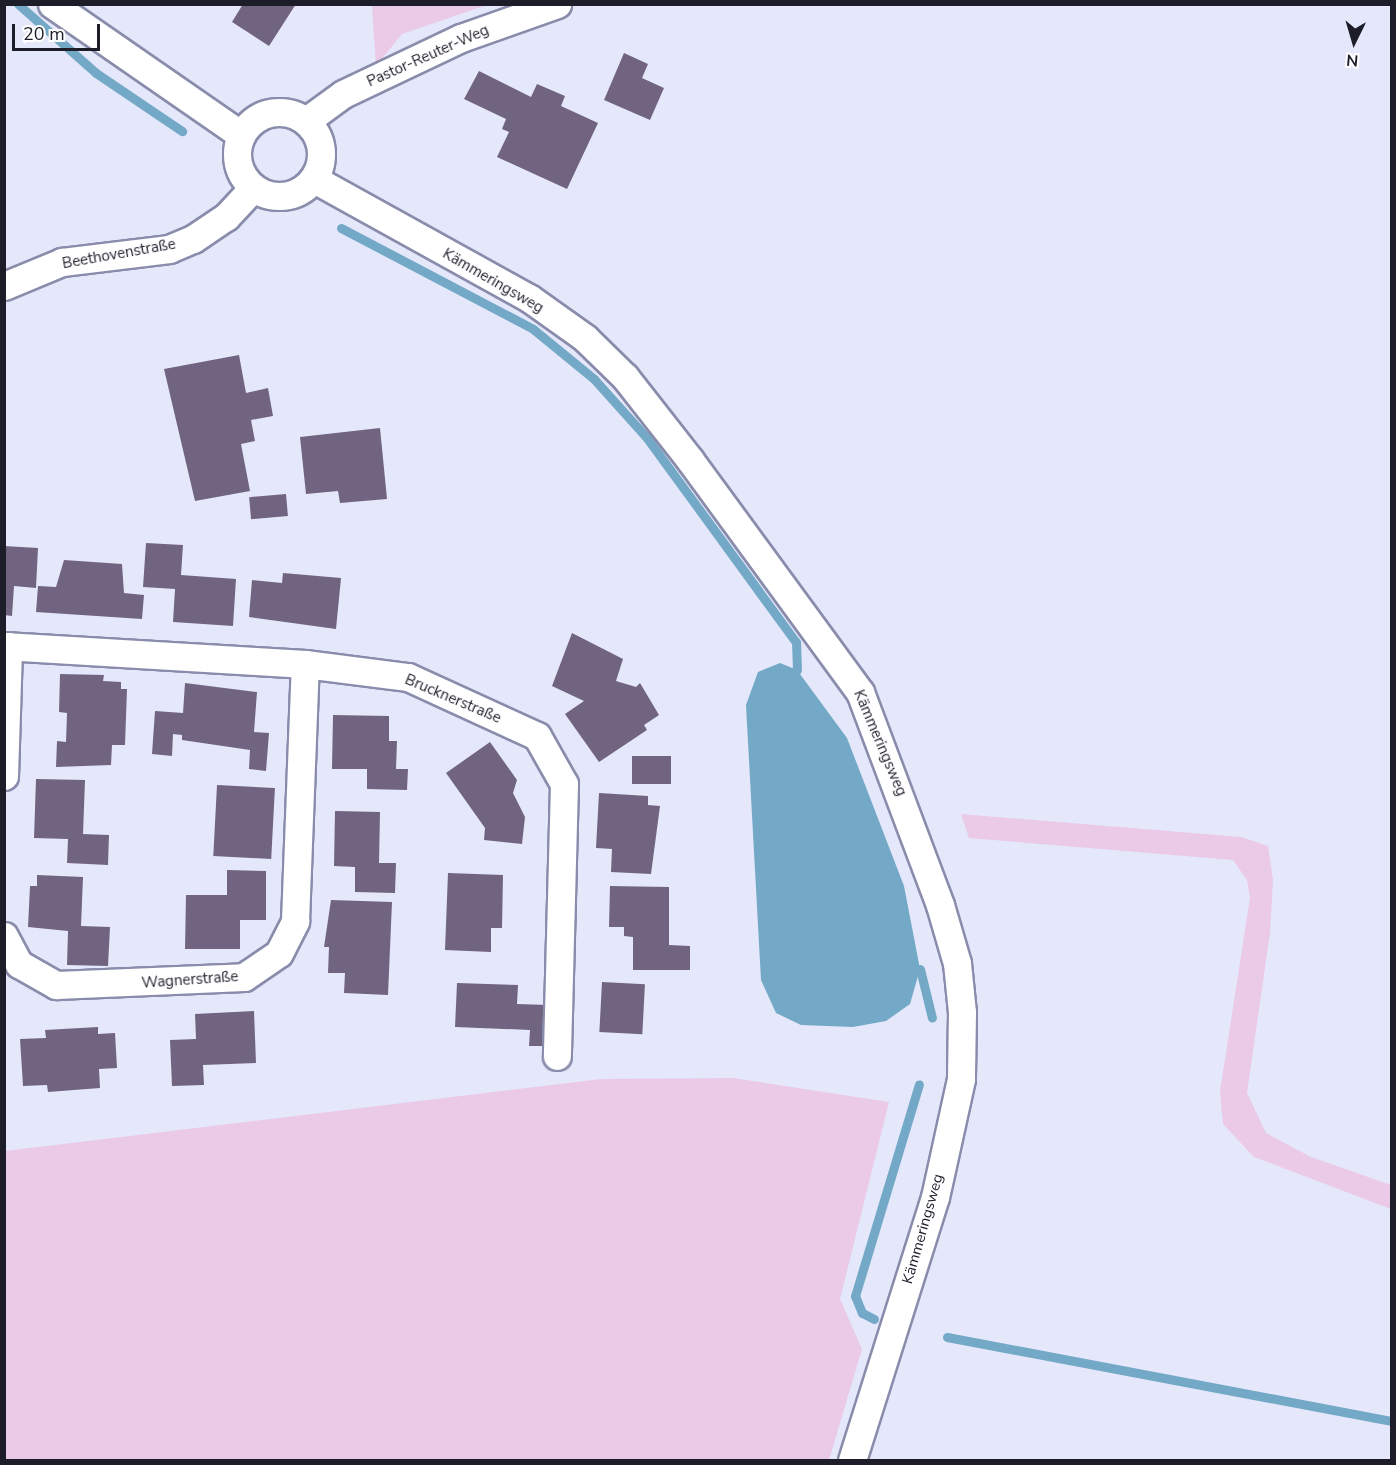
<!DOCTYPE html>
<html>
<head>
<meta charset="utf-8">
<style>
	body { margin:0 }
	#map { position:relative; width:1396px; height:1465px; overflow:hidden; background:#e5e7fb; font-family:"Nunito Sans",sans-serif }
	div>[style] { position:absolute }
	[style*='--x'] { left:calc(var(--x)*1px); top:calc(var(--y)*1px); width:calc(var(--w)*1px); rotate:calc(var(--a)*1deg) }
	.green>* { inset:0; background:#eacae6 }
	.water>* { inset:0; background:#73a9c6 }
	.stream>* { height:9px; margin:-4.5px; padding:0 4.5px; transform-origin:4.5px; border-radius:4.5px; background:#73a9c6 }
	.building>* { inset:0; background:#716480; transform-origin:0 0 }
	.roads { filter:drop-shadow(2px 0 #898cab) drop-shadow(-2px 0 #898cab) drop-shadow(0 2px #898cab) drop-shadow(0 -2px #898cab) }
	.minor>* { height:27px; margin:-13.5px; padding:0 13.5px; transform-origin:13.5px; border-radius:13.5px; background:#fff }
	.minor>.ring { margin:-13.5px; padding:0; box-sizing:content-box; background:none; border:27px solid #fff; border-radius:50% }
	span { translate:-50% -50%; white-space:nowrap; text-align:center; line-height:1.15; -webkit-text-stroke:5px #fff; paint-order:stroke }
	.street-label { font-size:15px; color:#1c1d29 }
	.frame { position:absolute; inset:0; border:6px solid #1c1d29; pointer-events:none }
	.north { position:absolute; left:1324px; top:12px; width:60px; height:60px; -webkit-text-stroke:4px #fff; paint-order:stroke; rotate:185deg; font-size:16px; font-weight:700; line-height:24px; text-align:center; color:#1c1d29 }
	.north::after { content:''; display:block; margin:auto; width:21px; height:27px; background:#1c1d29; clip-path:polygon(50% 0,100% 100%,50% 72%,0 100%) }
	.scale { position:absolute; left:12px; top:24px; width:88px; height:27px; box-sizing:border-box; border:3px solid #1c1d29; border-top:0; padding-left:8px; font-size:18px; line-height:21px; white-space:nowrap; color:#1c1d29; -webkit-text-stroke:4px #fff; paint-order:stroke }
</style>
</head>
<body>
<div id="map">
	<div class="green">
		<div style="clip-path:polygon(372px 5px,487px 5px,402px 34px,376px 66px)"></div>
		<div style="clip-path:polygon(961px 814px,1241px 837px,1268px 846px,1273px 880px,1270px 933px,1247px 1093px,1266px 1133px,1311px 1157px,1391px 1185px,1391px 1209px,1254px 1157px,1223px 1124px,1220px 1091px,1250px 898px,1247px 880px,1233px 860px,969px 838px)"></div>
		<div style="clip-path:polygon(733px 1078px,889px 1102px,840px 1299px,862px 1349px,829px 1460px,5px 1460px,5px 1151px,601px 1079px)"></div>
	</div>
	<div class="water">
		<div style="clip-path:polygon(780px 663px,797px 670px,847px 738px,904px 886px,920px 969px,910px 1004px,886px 1021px,853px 1027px,801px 1025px,776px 1013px,761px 980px,746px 705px,758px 672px)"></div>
	</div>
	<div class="stream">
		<div style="--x:18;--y:4;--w:104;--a:41.5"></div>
		<div style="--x:96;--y:73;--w:104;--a:34"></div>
		<div style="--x:341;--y:228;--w:217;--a:27.7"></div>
		<div style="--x:533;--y:329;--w:79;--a:39.3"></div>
		<div style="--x:594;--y:379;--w:79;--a:48.1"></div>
		<div style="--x:647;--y:438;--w:253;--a:53.9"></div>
		<div style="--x:796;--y:642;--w:28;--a:88"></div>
		<div style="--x:920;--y:969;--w:50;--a:76.2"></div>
		<div style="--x:874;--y:1319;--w:13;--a:-153"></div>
		<div style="--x:862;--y:1313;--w:18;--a:-112"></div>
		<div style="--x:855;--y:1296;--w:221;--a:-73.2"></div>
		<div style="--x:947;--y:1337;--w:453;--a:10.7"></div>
	</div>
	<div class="building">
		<div style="clip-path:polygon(243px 4px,296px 4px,269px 46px,232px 22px)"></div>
		<div style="clip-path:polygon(624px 53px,648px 64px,642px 78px,664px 88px,650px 120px,604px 100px)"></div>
		<div style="clip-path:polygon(479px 71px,531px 97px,537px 84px,565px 96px,561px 106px,598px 123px,567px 189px,497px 157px,509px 132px,502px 129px,506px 119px,464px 99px)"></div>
		<div style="clip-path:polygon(239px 355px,246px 393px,268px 388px,273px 416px,251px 420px,255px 441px,241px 444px,250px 491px,195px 501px,164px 369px)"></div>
		<div style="clip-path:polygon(380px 428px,387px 499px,340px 503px,338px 491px,306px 494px,300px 437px)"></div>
		<div style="left:286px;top:494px;width:22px;height:37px;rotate:85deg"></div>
		<div style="clip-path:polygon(146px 543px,183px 545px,181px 575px,236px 579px,233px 626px,173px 622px,175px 589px,143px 587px)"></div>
		<div style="clip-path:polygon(4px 546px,38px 548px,36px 588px,14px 586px,12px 616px,4px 615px)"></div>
		<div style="clip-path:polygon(64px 560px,122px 564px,124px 593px,144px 595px,142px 619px,36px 612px,38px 586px,56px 587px)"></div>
		<div style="clip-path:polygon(283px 573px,341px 578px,336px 629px,249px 617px,252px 580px,282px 583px)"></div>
		<div style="clip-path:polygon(572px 633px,623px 659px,616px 681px,636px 687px,640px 683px,659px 715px,644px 725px,647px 730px,599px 762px,565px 714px,584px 701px,552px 686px)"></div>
		<div style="clip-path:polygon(60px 674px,104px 675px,103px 681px,121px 682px,121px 689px,127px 689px,125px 745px,112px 745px,111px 765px,56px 767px,57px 741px,66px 742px,67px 713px,59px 712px)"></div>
		<div style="clip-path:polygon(185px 683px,257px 692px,254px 732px,269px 733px,266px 771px,249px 769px,250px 750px,182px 740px,182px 735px,173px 734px,172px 756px,152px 754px,155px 711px,183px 713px)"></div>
		<div style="clip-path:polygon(333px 715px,389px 716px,389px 741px,397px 741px,396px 769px,408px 769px,407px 790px,367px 789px,367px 769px,332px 769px)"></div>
		<div style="clip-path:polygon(490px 742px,517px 780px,513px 793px,525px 817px,522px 844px,484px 840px,485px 828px,446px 773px)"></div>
		<div style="left:632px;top:756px;width:39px;height:28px"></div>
		<div style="clip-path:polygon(36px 779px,85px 780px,83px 834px,109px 835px,108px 865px,67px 863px,68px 839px,34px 838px)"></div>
		<div style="left:217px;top:785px;width:58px;height:71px;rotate:3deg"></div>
		<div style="clip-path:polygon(599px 793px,648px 796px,648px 805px,660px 806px,651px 874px,611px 872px,612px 849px,596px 848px)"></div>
		<div style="clip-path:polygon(335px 811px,380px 812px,379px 863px,396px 863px,395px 893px,355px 892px,355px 867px,334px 866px)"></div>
		<div style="clip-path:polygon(227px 870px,266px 871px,266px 920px,240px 920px,240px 949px,185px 949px,186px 895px,227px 895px)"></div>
		<div style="clip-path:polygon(448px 873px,503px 875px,502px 928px,491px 928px,491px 952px,445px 950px)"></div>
		<div style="clip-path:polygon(37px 875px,83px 877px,81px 926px,110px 927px,108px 966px,67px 965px,68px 931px,28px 927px,30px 886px,37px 886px)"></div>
		<div style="clip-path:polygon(610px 886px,669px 887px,669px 945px,690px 946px,690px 970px,633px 970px,633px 937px,624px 936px,624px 927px,609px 927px)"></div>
		<div style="clip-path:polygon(331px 900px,392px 902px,388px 995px,344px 993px,345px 973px,328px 973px,329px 947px,324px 947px)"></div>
		<div style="left:602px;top:982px;width:43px;height:50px;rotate:3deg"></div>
		<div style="clip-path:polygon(457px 983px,518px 985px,517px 1004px,548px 1005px,547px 1046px,529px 1046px,530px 1030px,455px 1027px)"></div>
		<div style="clip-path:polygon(254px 1011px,256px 1063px,203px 1065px,204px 1085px,172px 1086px,170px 1040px,196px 1039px,195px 1014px)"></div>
		<div style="clip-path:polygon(98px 1027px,98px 1034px,115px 1033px,117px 1068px,99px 1069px,100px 1088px,48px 1092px,47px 1085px,23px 1086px,20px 1039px,46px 1038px,45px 1030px)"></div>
	</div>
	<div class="roads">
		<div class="minor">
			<div style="--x:52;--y:4;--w:230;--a:34.7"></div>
			<div class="ring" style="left:237px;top:112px;width:57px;height:57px"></div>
			<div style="--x:306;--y:121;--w:46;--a:-36.1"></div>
			<div style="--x:343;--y:94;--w:131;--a:-25.4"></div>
			<div style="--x:461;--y:38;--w:102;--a:-19.5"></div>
			<div style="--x:314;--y:179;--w:246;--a:29"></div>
			<div style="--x:529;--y:298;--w:69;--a:35.5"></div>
			<div style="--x:585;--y:338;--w:56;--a:44.3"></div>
			<div style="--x:625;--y:377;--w:105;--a:51.9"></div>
			<div style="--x:690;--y:460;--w:288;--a:53.8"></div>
			<div style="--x:860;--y:692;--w:228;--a:69.4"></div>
			<div style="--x:940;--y:905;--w:60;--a:73.7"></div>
			<div style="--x:957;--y:963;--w:49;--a:84.2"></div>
			<div style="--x:962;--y:1012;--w:67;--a:90.9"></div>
			<div style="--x:961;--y:1079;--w:121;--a:102.4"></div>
			<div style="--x:935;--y:1197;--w:276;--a:107.5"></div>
			<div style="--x:4;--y:286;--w:63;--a:-22.5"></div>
			<div style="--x:62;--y:262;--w:108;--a:-6.9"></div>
			<div style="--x:169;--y:249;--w:26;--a:-23"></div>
			<div style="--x:193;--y:239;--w:40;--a:-34"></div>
			<div style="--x:226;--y:217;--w:40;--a:-47"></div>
			<div style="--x:4;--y:646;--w:302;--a:3.4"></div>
			<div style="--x:305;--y:664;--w:104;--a:7.2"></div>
			<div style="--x:408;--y:677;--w:142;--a:24.6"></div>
			<div style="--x:537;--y:736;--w:55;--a:60.6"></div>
			<div style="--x:564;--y:784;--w:272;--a:91.5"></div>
			<div style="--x:4;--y:776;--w:130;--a:-88.2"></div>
			<div style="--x:4;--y:936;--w:32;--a:62"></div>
			<div style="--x:19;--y:964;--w:43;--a:29.6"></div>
			<div style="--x:56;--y:985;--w:188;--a:-2.4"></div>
			<div style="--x:244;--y:977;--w:42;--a:-34.4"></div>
			<div style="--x:279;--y:953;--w:36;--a:-63"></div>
			<div style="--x:295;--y:921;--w:257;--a:-87.8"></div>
		</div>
	</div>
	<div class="street-label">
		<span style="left:428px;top:56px;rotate:-24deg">Pastor-Reuter-Weg</span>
		<span style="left:119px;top:254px;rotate:-10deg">Beethovenstraße</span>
		<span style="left:493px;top:281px;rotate:30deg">Kämmeringsweg</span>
		<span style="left:453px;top:699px;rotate:23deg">Brucknerstraße</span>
		<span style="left:880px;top:743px;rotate:67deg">Kämmeringsweg</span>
		<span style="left:190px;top:980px;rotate:-4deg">Wagnerstraße</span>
		<span style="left:923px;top:1229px;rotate:-74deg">Kämmeringsweg</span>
	</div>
	<div class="frame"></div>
	<div class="north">N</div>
	<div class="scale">20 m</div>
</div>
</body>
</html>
